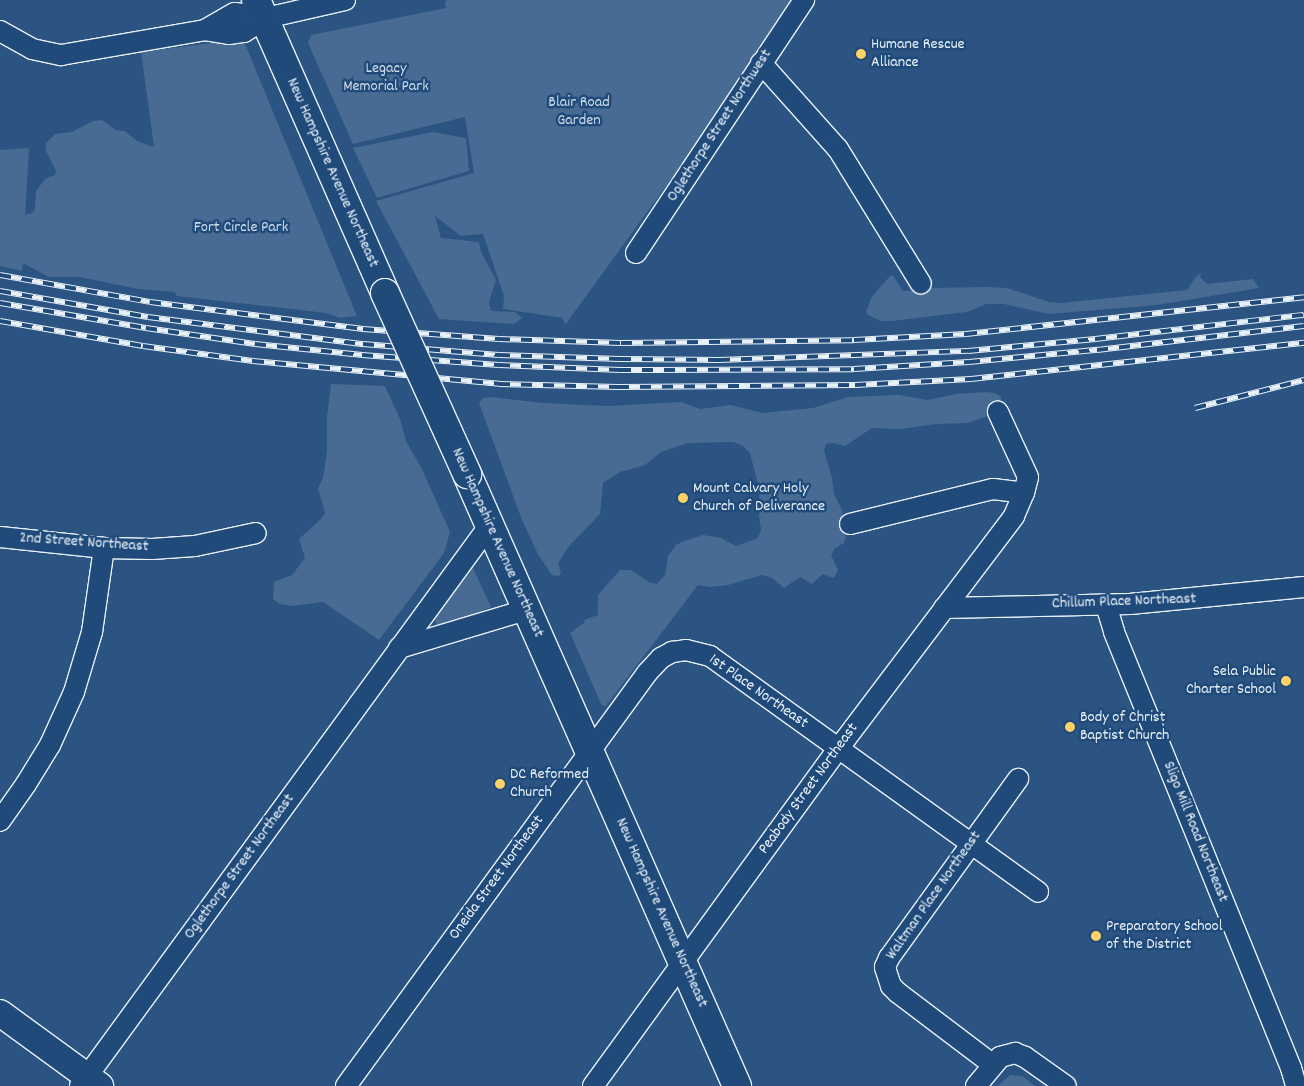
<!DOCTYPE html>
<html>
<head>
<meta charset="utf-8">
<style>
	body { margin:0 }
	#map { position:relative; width:1304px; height:1086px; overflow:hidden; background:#2b5482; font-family:Dekko,sans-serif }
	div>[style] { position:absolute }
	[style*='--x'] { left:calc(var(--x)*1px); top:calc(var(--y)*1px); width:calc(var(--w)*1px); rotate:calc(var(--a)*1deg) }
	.green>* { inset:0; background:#476b93 }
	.roads { filter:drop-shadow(1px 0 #e8f1f8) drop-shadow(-1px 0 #e8f1f8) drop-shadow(0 1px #e8f1f8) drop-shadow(0 -1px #e8f1f8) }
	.minor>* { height:20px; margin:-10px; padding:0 10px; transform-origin:10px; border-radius:10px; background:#1f4a7a }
	.tertiary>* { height:26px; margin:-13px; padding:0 13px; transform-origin:13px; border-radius:13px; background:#1f4a7a }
	.primary>* { height:28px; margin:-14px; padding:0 14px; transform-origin:14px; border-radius:14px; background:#1f4a7a }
	.rail>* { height:5.5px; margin-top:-2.75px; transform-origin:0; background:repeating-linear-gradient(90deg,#1f4a7a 0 11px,#e8f1f8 0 22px); box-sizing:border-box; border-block:1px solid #e8f1f8 }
	.bridges { filter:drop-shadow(1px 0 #e8f1f8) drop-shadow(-1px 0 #e8f1f8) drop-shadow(0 1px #e8f1f8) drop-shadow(0 -1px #e8f1f8) }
	.primary-bridge>* { height:28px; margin:-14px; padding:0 14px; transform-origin:14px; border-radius:14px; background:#1f4a7a }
	.dots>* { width:14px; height:14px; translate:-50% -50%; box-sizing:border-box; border:2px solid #1f4a7a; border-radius:50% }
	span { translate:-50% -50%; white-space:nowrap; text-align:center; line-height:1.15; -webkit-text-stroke:5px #1f4a7a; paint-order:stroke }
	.poi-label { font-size:16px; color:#e8f1f8 }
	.left { translate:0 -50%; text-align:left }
	.right { translate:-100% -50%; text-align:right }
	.park-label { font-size:16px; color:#d0dde9 }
	.street-label { font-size:16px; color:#e8f1f8 }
</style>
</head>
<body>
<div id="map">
	<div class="green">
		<div style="clip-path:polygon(449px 0,794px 0,756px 54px,717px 116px,565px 325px,563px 318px,503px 309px,504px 296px,483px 234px,461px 236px,435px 216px,441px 238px,479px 242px,481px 252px,496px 280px,489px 302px,491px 311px,515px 312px,522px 318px,514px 324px,439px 319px,376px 201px,474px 173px,465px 117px,353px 144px,308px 43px,311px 35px,446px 8px,445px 1px)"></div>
		<div style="clip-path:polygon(243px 39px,357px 316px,340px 318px,326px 313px,176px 296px,175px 292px,138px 289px,80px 277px,49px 277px,23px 263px,22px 271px,0 266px,0 150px,29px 148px,25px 215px,32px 213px,35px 209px,36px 191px,45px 179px,55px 175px,56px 171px,46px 151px,46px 143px,55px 134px,72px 132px,93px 121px,102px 120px,116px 130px,125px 131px,137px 141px,154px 147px,141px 52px)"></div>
		<div style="clip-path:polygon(433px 132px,466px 138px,469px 171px,377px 198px,353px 148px)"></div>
		<div style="clip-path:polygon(1201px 273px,1200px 277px,1207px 284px,1253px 279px,1259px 288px,1157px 305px,1049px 314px,1004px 304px,986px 304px,967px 312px,892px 321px,881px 321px,868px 315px,866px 312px,871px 298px,890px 276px,893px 276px,903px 291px,907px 291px,929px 288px,989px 287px,1007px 288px,1049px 302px,1061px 303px,1187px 290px,1195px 278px)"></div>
		<div style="clip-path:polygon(331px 384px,385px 386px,400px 419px,406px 441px,422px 469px,450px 532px,444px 553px,379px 640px,323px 602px,292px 606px,280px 604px,273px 599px,274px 582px,292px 575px,305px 558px,299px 539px,321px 519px,325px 513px,318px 488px,323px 478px,327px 451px,327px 416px)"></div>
		<div style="clip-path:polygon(986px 392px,995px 393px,1001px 397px,1002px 404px,987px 416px,968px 423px,937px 424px,900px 429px,872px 428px,845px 446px,833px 443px,826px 444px,824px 451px,832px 478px,834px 494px,842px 510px,846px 536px,844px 543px,835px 548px,831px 555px,838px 570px,834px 578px,823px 574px,812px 584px,800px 577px,784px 588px,772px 578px,762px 575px,728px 585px,710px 587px,698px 585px,605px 707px,601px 704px,570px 633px,585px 622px,584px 620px,598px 615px,598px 595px,620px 570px,631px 570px,649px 582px,657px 584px,665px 575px,668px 556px,676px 545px,684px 541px,703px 535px,721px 538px,736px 546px,758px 538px,761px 530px,758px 508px,760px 492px,750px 453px,743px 446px,733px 442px,688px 443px,661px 452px,645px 465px,620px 472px,603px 483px,600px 514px,570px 545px,558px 563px,561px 573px,559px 576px,552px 575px,539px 556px,522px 520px,479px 403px,483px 398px,491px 397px,543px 403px,607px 406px,681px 402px,700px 409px,731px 405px,762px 413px,813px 408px,848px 397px,899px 395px,928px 400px,956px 394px)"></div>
		<div style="clip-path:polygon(470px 562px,491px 607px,442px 627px,437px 625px,434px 618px)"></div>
		<div style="clip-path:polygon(1010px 1075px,1022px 1076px,1035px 1086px,998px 1086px)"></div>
	</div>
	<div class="roads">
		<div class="minor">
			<div style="--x:205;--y:30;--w:24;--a:9"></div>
			<div style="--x:229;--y:34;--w:15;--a:-8"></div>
			<div style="--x:244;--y:32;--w:26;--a:-32"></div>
			<div style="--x:266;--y:18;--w:81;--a:-12.8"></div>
			<div style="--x:0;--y:31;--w:37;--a:29"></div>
			<div style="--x:32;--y:49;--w:30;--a:12"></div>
			<div style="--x:61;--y:55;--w:146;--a:-9.8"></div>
			<div style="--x:205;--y:30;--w:34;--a:-30"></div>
			<div style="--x:235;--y:13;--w:31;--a:9"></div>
			<div style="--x:761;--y:63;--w:115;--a:48.2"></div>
			<div style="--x:838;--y:149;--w:158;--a:58.4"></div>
			<div style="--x:636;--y:253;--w:304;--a:-56.4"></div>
			<div style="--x:850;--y:524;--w:147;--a:-13.8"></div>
			<div style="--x:993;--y:489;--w:31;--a:7"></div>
			<div style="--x:0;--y:537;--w:105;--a:6"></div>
			<div style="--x:104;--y:548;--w:48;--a:1.2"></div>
			<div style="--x:152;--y:549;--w:43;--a:-4"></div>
			<div style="--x:195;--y:546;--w:62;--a:-12"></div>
			<div style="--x:1106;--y:605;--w:28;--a:73"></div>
			<div style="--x:1114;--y:632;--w:471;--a:67.9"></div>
			<div style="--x:1291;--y:1068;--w:19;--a:74"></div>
			<div style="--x:944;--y:608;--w:186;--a:-1.2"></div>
			<div style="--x:1130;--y:604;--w:175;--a:-5.6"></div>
			<div style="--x:399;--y:648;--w:133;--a:-16.7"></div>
			<div style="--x:0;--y:821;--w:45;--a:-54.9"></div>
			<div style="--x:26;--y:784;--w:46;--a:-58.4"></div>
			<div style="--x:50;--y:745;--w:58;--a:-65.6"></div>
			<div style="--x:74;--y:692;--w:63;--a:-73.3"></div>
			<div style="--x:92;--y:632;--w:85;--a:-81.9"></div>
			<div style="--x:992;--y:1064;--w:118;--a:-142.9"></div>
			<div style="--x:898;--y:993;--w:10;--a:-135"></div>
			<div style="--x:891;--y:986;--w:20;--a:-108"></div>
			<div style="--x:885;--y:967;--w:10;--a:-66"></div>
			<div style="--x:889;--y:958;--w:221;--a:-54.2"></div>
			<div style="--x:80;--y:1086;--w:693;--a:-53.86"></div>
			<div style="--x:346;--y:1086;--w:511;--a:-53.91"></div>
			<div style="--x:647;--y:673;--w:21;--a:-47"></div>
			<div style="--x:661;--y:658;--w:13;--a:-29"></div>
			<div style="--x:672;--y:652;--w:14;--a:-8"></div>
			<div style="--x:686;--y:650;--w:25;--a:14"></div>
			<div style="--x:710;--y:656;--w:404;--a:35.7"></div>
			<div style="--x:593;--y:1086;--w:417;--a:-54"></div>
			<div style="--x:838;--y:749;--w:292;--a:-52.9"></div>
			<div style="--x:1014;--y:516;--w:25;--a:-67"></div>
			<div style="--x:1024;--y:493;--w:16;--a:-76"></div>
			<div style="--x:1028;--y:477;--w:72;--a:-114.8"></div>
			<div style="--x:976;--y:1086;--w:38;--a:-50"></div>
			<div style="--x:1000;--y:1057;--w:16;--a:-15"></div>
			<div style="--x:1015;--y:1053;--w:11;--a:22"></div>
			<div style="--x:1025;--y:1057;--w:50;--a:35.3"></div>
		</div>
		<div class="tertiary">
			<div style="--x:0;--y:1013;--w:124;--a:36.1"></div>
		</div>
		<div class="primary">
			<div style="--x:256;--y:0;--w:320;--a:66.2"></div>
			<div style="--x:467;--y:474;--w:669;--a:66.19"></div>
		</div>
	</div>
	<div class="rail">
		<div style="--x:0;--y:275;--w:152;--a:10.2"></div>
		<div style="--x:150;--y:302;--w:215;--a:7.2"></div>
		<div style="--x:363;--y:329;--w:136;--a:4.2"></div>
		<div style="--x:499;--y:339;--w:122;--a:1.9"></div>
		<div style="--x:621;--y:343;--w:233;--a:-0.7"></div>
		<div style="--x:854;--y:340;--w:112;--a:-3.1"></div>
		<div style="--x:966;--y:334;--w:340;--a:-6.2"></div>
		<div style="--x:0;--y:291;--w:150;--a:10"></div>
		<div style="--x:148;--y:317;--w:217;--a:7.2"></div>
		<div style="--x:363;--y:344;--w:136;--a:4.6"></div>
		<div style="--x:499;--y:355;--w:121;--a:1.9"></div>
		<div style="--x:620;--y:359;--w:99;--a:0.6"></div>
		<div style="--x:719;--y:360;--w:249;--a:-2.1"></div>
		<div style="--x:968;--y:351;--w:128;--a:-5.4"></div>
		<div style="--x:1095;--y:339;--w:210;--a:-6.6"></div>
		<div style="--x:0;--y:303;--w:148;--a:9.7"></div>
		<div style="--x:146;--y:328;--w:110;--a:8.4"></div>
		<div style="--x:255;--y:344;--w:108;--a:5.9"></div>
		<div style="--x:362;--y:355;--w:137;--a:4.2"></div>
		<div style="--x:499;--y:365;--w:121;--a:2.4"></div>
		<div style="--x:620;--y:370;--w:234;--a:-0.2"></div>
		<div style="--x:854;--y:369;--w:115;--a:-3.5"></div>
		<div style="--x:969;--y:362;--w:129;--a:-5.4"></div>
		<div style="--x:1097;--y:350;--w:208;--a:-6.6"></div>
		<div style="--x:0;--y:321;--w:145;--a:9.9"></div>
		<div style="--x:143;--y:346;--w:111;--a:7.8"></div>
		<div style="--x:253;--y:361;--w:247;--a:5.3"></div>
		<div style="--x:499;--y:384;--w:119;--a:1.4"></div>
		<div style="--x:618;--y:387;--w:237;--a:-0.5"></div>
		<div style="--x:855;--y:385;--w:116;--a:-3"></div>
		<div style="--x:971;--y:379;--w:335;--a:-6.2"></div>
		<div style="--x:1195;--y:408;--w:113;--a:-14.4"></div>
	</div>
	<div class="bridges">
		<div class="primary-bridge">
			<div style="--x:385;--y:293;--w:199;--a:65.6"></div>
		</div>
	</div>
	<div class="dots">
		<div style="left:861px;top:54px;background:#ffd166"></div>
		<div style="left:683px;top:498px;background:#ffd166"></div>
		<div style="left:1286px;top:681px;background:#ffd166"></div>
		<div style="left:1070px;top:727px;background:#ffd166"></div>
		<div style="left:500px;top:784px;background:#ffd166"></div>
		<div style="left:1096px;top:936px;background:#ffd166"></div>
	</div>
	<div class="poi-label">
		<span class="left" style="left:871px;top:54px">Humane Rescue<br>Alliance</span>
		<span class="left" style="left:693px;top:498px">Mount Calvary Holy<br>Church of Deliverance</span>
		<span class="right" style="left:1276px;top:681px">Sela Public<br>Charter School</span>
		<span class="left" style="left:1080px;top:727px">Body of Christ<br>Baptist Church</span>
		<span class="left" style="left:510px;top:784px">DC Reformed<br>Church</span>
		<span class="left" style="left:1106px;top:936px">Preparatory School<br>of the District</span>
	</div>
	<div class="park-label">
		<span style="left:386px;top:78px">Legacy<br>Memorial Park</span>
		<span style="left:579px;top:112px">Blair Road<br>Garden</span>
		<span style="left:241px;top:228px">Fort Circle Park</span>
	</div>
	<div class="street-label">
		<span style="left:720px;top:126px;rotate:-57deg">Oglethorpe Street Northwest</span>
		<span style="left:332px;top:173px;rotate:66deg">New Hampshire Avenue Northeast</span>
		<span style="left:84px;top:543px;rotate:4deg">2nd Street Northeast</span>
		<span style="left:497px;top:543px;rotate:66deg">New Hampshire Avenue Northeast</span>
		<span style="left:1124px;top:602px;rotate:-2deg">Chillum Place Northeast</span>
		<span style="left:758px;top:692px;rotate:35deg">1st Place Northeast</span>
		<span style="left:809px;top:789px;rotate:-54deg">Peabody Street Northeast</span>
		<span style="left:1195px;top:832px;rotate:68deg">Sligo Mill Road Northeast</span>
		<span style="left:240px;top:867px;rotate:-54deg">Oglethorpe Street Northeast</span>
		<span style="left:497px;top:878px;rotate:-54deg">Oneida Street Northeast</span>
		<span style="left:934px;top:896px;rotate:-55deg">Waltman Place Northeast</span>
		<span style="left:661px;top:913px;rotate:66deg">New Hampshire Avenue Northeast</span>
	</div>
</div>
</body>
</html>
